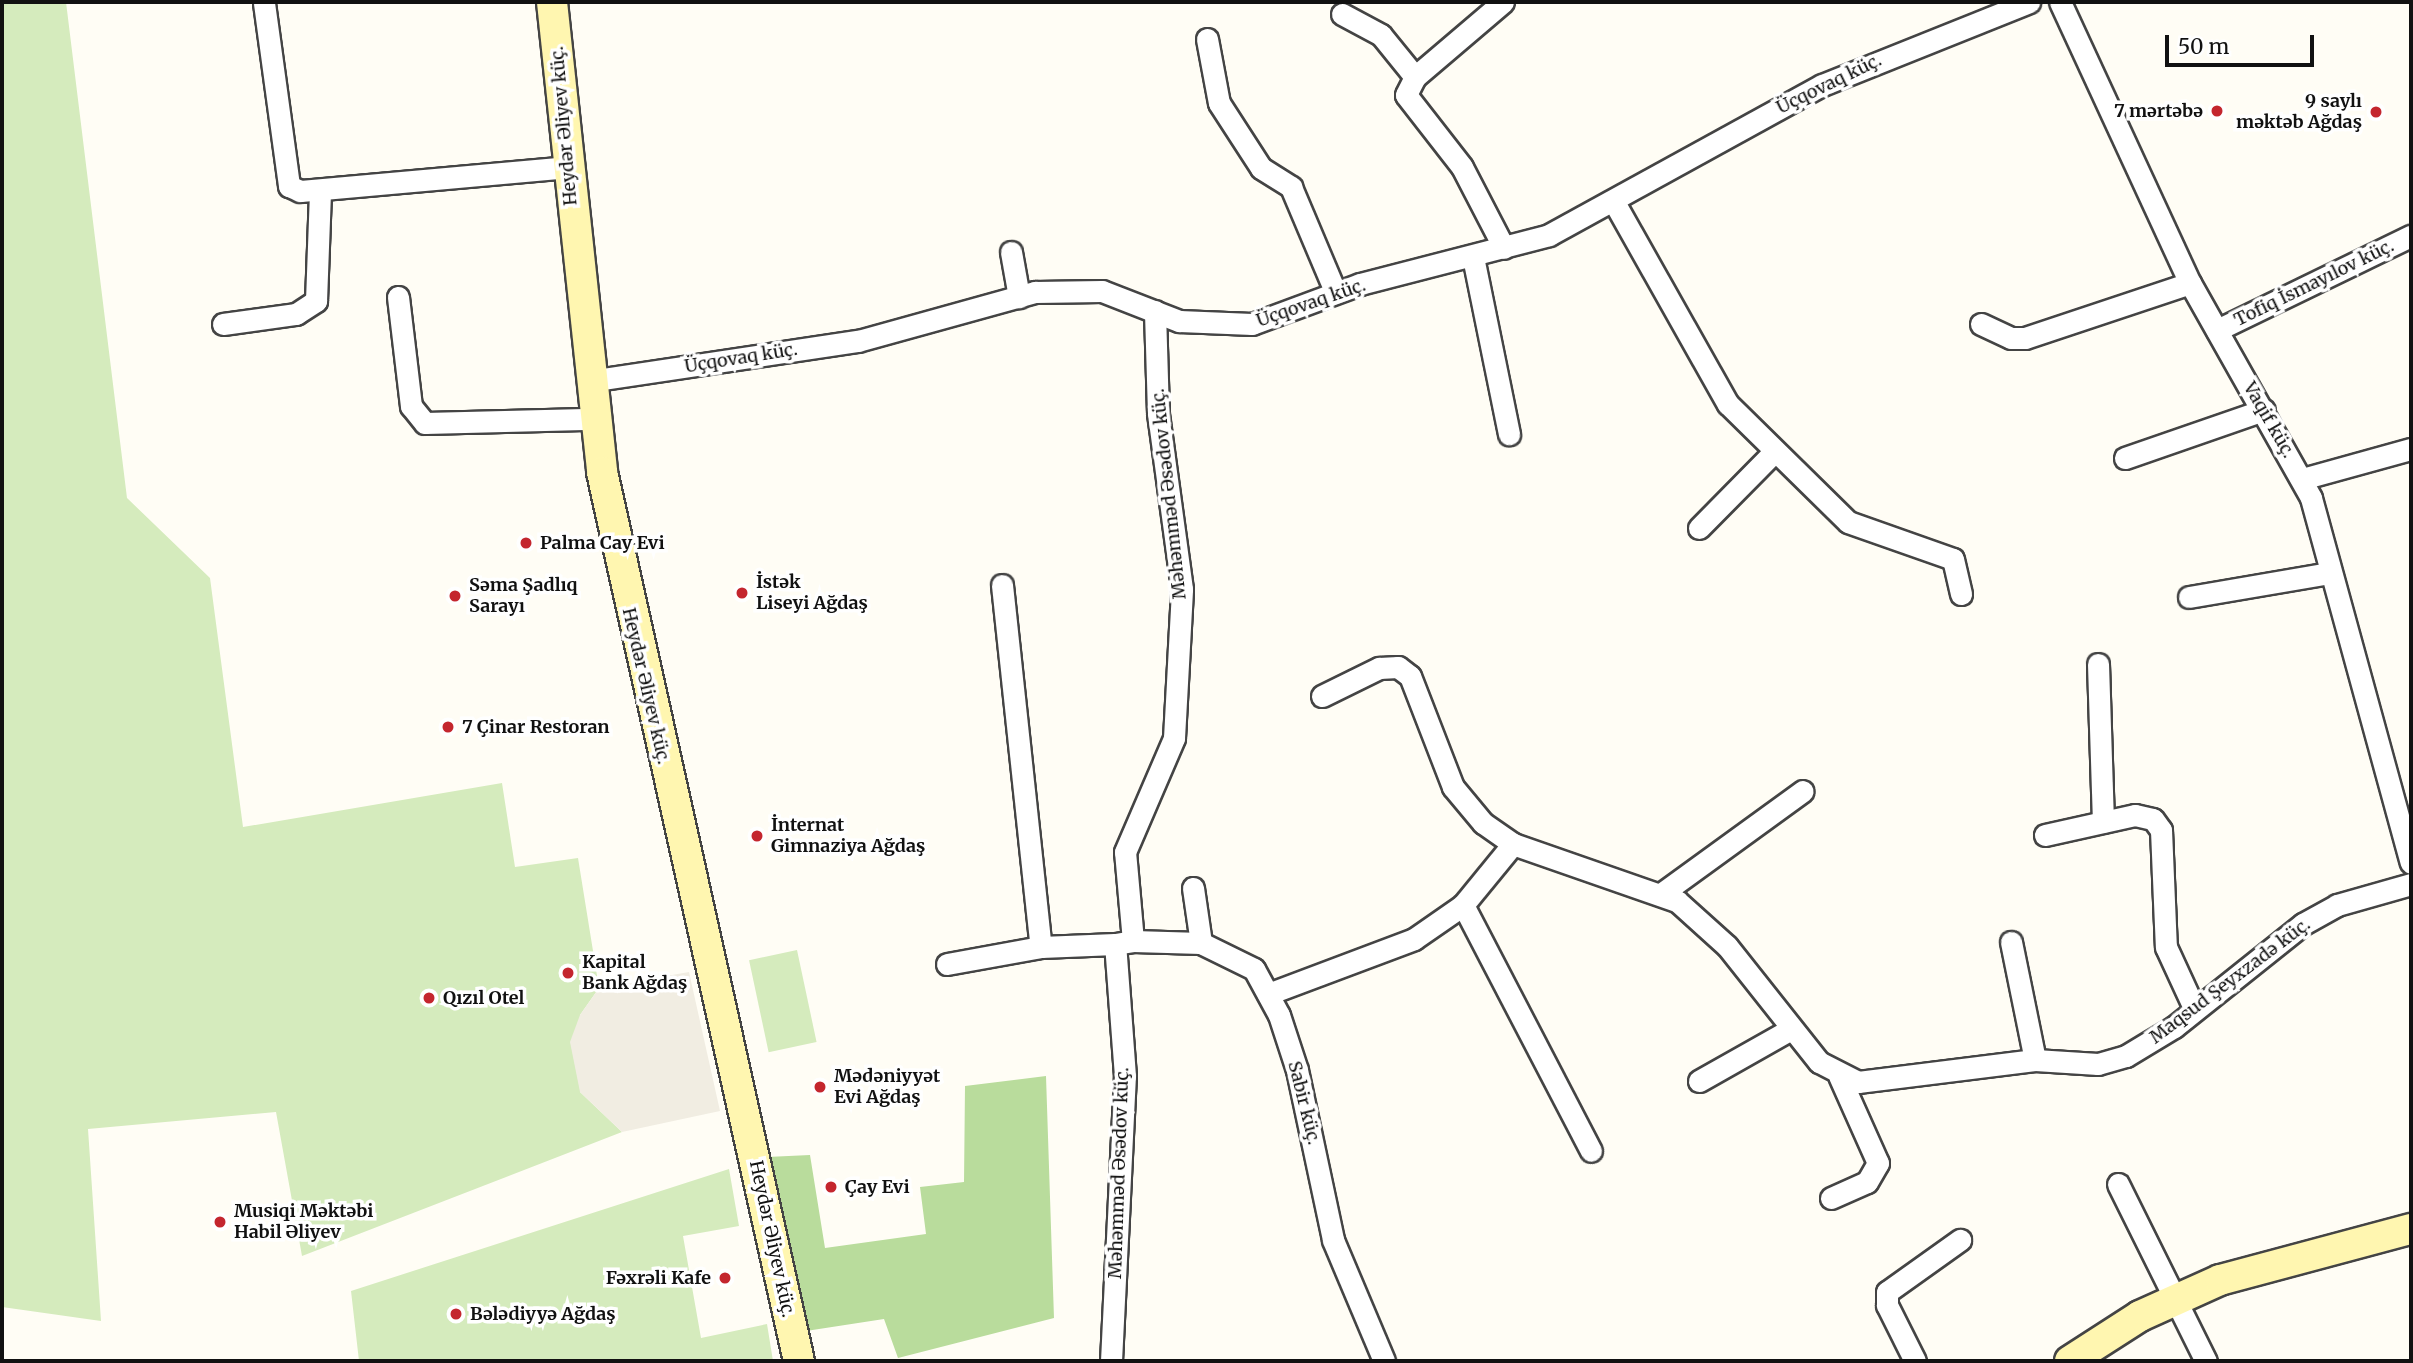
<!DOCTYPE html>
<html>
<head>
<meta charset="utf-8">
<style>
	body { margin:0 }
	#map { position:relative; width:2413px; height:1363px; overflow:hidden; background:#fffdf5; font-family:Merriweather,serif }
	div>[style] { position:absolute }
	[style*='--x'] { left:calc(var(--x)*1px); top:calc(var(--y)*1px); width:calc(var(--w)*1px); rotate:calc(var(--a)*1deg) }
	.green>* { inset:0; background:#d5ebbd; transform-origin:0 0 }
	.forest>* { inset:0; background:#b9dc9c }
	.plaza>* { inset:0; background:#f1ede2 }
	.roads { filter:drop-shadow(2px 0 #444) drop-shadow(-2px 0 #444) drop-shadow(0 2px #444) drop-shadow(0 -2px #444) }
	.street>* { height:21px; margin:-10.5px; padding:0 10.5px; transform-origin:10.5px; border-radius:10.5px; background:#fff }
	.secondary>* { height:30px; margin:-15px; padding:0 15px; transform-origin:15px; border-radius:15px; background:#fff6b0 }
	.dots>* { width:19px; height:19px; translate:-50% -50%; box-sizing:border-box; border:4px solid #fff; border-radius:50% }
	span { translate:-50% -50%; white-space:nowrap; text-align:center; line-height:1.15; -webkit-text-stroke:7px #fff; paint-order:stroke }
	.street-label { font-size:18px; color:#111 }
	.poi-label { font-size:18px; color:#111; font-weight:700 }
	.right { translate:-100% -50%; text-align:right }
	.left { translate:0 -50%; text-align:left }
	.frame { position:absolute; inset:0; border:4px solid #111; pointer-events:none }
	.scale { position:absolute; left:2165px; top:35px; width:149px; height:32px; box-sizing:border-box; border:4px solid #111; border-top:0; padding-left:9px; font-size:21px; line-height:24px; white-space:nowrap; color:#111; -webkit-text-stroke:5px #fff; paint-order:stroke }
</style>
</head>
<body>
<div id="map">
	<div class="green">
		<div style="clip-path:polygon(2px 2px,66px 2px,127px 498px,210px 578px,243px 827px,502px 783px,515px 867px,578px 858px,599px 988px,580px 1015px,580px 1092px,622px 1132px,302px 1256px,276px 1112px,88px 1129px,101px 1321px,2px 1307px)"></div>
		<div style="left:797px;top:950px;width:94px;height:49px;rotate:78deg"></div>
		<div style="clip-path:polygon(729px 1169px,739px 1226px,683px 1236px,701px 1338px,767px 1324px,773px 1361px,359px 1361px,351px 1291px)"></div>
	</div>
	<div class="forest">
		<div style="clip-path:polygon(1046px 1076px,1054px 1318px,898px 1358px,884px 1319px,806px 1331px,767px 1157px,810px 1155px,825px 1248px,926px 1234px,920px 1187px,964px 1182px,965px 1086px)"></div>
	</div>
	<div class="plaza">
		<div style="clip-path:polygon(689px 972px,720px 1111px,622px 1132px,580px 1092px,570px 1042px,580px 1015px,599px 988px)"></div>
	</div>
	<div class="roads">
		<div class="street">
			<div style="--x:1503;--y:2;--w:116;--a:139.6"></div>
			<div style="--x:1415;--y:77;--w:20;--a:117"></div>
			<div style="--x:1406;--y:95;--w:91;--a:52.1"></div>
			<div style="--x:1462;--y:167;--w:91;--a:62.6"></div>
			<div style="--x:2060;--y:2;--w:310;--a:65.2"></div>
			<div style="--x:2190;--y:283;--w:247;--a:60.6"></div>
			<div style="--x:2311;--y:498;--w:378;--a:74.7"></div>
			<div style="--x:264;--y:3;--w:185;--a:82.2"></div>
			<div style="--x:289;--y:186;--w:12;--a:24"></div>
			<div style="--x:300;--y:191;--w:268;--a:-5.1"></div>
			<div style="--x:1342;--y:14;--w:44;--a:28.3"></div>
			<div style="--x:1381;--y:35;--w:54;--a:51"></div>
			<div style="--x:1207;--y:39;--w:65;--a:79.4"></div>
			<div style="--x:1219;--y:103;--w:77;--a:57.1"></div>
			<div style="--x:1261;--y:168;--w:36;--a:32"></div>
			<div style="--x:1291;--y:187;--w:113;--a:67.1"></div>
			<div style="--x:1614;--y:202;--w:232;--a:60.6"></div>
			<div style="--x:1728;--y:404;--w:168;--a:44.5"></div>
			<div style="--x:1848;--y:522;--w:111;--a:19.4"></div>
			<div style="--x:1953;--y:559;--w:36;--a:77"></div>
			<div style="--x:1011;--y:252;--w:46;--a:79.9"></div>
			<div style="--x:1473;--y:257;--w:181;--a:78.5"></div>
			<div style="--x:398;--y:297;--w:110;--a:83.2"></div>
			<div style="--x:411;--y:406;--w:22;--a:51"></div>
			<div style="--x:425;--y:423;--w:169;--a:-1.4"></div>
			<div style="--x:223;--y:324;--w:74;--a:-7.8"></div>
			<div style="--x:296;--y:314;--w:24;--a:-33"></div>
			<div style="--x:316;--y:301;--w:111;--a:-87.9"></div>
			<div style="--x:1981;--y:324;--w:33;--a:25"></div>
			<div style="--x:2011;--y:338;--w:14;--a:0"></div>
			<div style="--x:2025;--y:338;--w:174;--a:-18.4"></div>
			<div style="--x:2217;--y:330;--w:216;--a:-25.9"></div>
			<div style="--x:589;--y:381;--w:272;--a:-8.5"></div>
			<div style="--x:858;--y:341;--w:184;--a:-15.5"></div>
			<div style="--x:1035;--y:292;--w:67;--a:-0.9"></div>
			<div style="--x:1102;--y:291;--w:83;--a:21.3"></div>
			<div style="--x:1179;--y:321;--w:73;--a:2.4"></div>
			<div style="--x:1252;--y:324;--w:115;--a:-20.3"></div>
			<div style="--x:1360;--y:284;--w:195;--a:-14.5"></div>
			<div style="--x:1549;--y:235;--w:311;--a:-28.8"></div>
			<div style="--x:1822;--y:85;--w:223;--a:-21.8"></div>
			<div style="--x:2125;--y:458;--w:147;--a:-19.1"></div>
			<div style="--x:2302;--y:479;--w:113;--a:-15.4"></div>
			<div style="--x:1699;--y:528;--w:108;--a:-45.4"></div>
			<div style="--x:1002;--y:585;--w:364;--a:83.9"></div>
			<div style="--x:1041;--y:947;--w:74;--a:-2.3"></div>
			<div style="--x:2189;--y:597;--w:143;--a:-9.7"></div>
			<div style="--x:2098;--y:664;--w:158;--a:88.2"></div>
			<div style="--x:1322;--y:696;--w:64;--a:-26.2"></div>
			<div style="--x:1379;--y:668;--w:19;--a:-3"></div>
			<div style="--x:1398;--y:667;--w:15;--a:37"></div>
			<div style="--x:1410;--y:676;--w:119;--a:68.8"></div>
			<div style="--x:1453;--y:787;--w:47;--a:50.2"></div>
			<div style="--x:1483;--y:823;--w:37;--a:35"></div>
			<div style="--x:1513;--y:844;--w:174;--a:19.2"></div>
			<div style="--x:1677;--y:901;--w:67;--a:42"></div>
			<div style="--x:1727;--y:946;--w:148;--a:51.6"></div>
			<div style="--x:1819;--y:1062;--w:44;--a:27.1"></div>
			<div style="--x:1858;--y:1082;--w:178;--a:-7.1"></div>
			<div style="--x:2035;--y:1060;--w:63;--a:3.6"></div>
			<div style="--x:2098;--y:1064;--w:29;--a:-16"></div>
			<div style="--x:2126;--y:1056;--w:56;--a:-31.1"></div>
			<div style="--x:2174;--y:1027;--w:165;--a:-38.6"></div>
			<div style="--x:2303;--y:924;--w:39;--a:-29"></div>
			<div style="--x:2337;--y:905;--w:77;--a:-15.8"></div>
			<div style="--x:2045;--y:835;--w:92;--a:-12.5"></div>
			<div style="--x:2135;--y:815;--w:18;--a:13"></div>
			<div style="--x:2153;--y:819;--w:14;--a:54"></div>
			<div style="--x:2161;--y:830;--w:117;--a:87.6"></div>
			<div style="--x:2166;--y:947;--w:69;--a:65.3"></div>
			<div style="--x:1193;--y:888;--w:56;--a:81.7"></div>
			<div style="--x:1661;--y:894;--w:175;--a:-36"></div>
			<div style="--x:1463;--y:905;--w:277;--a:62.5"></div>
			<div style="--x:1133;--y:941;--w:68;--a:1.7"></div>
			<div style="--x:1201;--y:943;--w:59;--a:26.1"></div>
			<div style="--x:1254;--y:969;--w:52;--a:61.5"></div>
			<div style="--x:1279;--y:1015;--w:58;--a:71.9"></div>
			<div style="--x:1297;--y:1070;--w:174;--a:78"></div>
			<div style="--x:1333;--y:1240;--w:131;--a:67.1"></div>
			<div style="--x:2011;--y:942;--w:120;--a:78.5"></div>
			<div style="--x:947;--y:964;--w:96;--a:-10.3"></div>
			<div style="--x:1268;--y:994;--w:156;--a:-20.6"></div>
			<div style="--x:1414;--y:939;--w:60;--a:-34.8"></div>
			<div style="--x:1463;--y:905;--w:79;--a:-50.7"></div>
			<div style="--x:1699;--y:1081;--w:103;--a:-29.5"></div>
			<div style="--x:2118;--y:1184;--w:198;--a:63.6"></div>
			<div style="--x:1831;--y:1198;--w:39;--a:-24"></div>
			<div style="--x:1867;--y:1182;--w:22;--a:-60"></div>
			<div style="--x:1878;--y:1163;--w:95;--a:-114.1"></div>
			<div style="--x:1111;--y:1361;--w:285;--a:-87.2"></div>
			<div style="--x:1125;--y:1076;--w:132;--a:-94.3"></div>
			<div style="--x:1115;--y:944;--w:18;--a:-9"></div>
			<div style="--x:1133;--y:941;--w:89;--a:-95.1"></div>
			<div style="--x:1125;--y:852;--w:124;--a:-66.7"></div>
			<div style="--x:1174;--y:738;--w:149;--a:-86.9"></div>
			<div style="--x:1182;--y:589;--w:178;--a:-97.8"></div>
			<div style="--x:1158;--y:413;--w:102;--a:-91.7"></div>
			<div style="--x:1915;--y:1361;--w:63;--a:-116.6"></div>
			<div style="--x:1887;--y:1305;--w:13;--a:-90"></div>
			<div style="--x:1887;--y:1292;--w:90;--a:-35.5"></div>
		</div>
		<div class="secondary">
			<div style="--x:552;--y:2;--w:473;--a:83.9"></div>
			<div style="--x:602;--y:472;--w:911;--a:77.51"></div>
			<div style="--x:2070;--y:1361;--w:83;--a:-32.7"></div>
			<div style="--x:2140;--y:1316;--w:88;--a:-24.2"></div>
			<div style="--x:2220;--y:1280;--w:198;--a:-15"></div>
		</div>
	</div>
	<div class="dots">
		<div style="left:2217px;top:111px;background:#c4262e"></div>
		<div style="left:2376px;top:112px;background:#c4262e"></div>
		<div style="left:526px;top:543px;background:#c4262e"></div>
		<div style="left:742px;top:593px;background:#c4262e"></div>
		<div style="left:455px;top:596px;background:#c4262e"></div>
		<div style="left:448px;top:727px;background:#c4262e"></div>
		<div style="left:757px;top:836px;background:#c4262e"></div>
		<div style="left:568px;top:973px;background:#c4262e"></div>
		<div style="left:429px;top:998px;background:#c4262e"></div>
		<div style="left:820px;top:1087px;background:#c4262e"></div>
		<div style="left:831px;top:1187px;background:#c4262e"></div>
		<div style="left:220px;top:1222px;background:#c4262e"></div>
		<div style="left:725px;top:1278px;background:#c4262e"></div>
		<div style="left:456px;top:1314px;background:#c4262e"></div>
	</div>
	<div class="street-label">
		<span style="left:1829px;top:84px;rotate:-26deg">Üçqovaq küç.</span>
		<span style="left:564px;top:126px;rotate:-95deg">Heydər Əliyev küç.</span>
		<span style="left:2314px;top:283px;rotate:-26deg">Tofiq İsmayılov küç.</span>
		<span style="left:1311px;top:303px;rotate:-19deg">Üçqovaq küç.</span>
		<span style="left:741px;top:358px;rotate:-9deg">Üçqovaq küç.</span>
		<span style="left:2269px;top:420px;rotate:60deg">Vaqif küç.</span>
		<span style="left:1169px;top:494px;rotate:-96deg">Məhəmməd Əsədov küç.</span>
		<span style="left:646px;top:686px;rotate:77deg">Heydər Əliyev küç.</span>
		<span style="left:2230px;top:981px;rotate:-37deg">Maqsud Şeyxzadə küç.</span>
		<span style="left:1304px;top:1103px;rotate:76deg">Sabir küç.</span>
		<span style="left:1119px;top:1173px;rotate:-88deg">Məhəmməd Əsədov küç.</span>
		<span style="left:772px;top:1239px;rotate:78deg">Heydər Əliyev küç.</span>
	</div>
	<div class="poi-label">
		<span class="right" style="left:2362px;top:112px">9 saylı<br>məktəb Ağdaş</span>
		<span class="right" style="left:2203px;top:111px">7 mərtəbə</span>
		<span class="left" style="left:540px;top:543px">Palma Cay Evi</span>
		<span class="left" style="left:756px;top:593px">İstək<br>Liseyi Ağdaş</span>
		<span class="left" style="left:469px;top:596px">Səma Şadlıq<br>Sarayı</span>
		<span class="left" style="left:462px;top:727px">7 Çinar Restoran</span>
		<span class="left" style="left:771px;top:836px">İnternat<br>Gimnaziya Ağdaş</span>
		<span class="left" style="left:582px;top:973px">Kapital<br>Bank Ağdaş</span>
		<span class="left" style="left:443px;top:998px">Qızıl Otel</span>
		<span class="left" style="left:834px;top:1087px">Mədəniyyət<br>Evi Ağdaş</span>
		<span class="left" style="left:845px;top:1187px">Çay Evi</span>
		<span class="left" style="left:234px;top:1222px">Musiqi Məktəbi<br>Habil Əliyev</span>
		<span class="right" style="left:711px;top:1278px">Fəxrəli Kafe</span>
		<span class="left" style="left:470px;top:1314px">Bələdiyyə Ağdaş</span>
	</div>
	<div class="frame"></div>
	<div class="scale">50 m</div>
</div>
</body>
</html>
